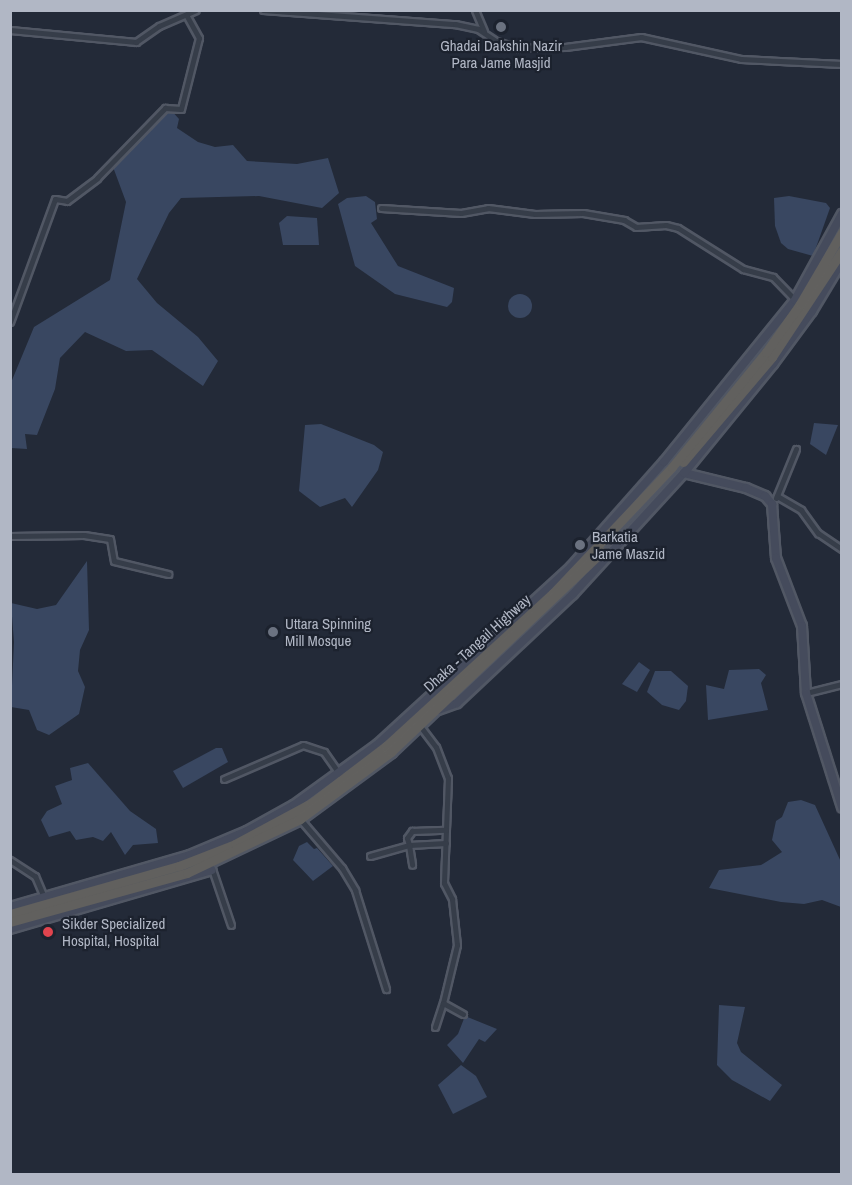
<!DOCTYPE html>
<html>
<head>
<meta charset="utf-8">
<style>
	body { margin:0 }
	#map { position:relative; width:852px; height:1185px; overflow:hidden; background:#232a38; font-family:"Archivo Narrow",sans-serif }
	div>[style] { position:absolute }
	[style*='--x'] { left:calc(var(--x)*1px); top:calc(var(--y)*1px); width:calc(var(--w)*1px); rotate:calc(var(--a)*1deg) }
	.water>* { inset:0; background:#394761 }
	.round { border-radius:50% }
	.roads { filter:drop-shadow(2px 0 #515764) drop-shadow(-2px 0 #515764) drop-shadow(0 2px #515764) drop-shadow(0 -2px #515764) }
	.minor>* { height:5px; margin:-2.5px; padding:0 2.5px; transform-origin:2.5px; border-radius:2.5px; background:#363d49 }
	.secondary>* { height:8px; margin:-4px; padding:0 4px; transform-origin:4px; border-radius:4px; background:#454b5c }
	.trunk>* { height:9px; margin:-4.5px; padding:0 4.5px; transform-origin:4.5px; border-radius:4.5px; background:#61605e }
	.dots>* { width:16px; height:16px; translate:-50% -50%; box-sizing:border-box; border:3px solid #1c222e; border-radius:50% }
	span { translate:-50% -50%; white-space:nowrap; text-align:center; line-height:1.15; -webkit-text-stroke:4.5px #1c222e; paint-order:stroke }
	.poi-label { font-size:15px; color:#b1b7c5 }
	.left { translate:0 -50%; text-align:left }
	.street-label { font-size:15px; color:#b1b7c5 }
	.frame { position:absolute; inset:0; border:12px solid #b1b7c5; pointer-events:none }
</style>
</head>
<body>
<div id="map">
	<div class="water">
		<div style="clip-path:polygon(171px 110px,179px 119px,177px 128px,198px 142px,215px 147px,233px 145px,247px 161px,297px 164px,328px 158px,339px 193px,322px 208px,259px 196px,181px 198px,169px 213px,137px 279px,157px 303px,198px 337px,218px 361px,203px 386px,152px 350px,126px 351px,85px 332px,60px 358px,55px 389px,37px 435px,25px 434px,27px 449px,11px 448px,10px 385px,34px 327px,110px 280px,126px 202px,113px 167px)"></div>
		<div style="clip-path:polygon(366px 196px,375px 202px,377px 219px,371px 223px,398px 266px,454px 288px,452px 302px,447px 307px,395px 294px,355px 266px,338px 204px,347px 198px)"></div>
		<div style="clip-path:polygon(789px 196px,826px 203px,830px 208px,813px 256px,788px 249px,781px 243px,775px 226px,774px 198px)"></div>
		<div style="clip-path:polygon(287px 216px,317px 218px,319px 245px,283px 245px,279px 223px)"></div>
		<div class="round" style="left:508px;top:294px;width:24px;height:24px"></div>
		<div style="clip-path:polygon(814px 423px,838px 425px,826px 455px,810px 444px)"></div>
		<div style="clip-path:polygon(321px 424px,374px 445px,383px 452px,378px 470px,352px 507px,345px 498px,320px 507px,299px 491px,305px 425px)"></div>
		<div style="clip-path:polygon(87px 561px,89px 630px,80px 650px,78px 671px,85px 687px,79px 714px,49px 735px,37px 730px,29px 710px,11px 707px,14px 642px,11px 603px,37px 609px,56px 605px)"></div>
		<div style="clip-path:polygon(639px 662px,650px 670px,637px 692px,622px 684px)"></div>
		<div style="clip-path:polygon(759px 669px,766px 675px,761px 683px,768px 710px,708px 720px,706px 685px,724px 689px,729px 670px)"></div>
		<div style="clip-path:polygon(655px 671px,671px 671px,688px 686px,686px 701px,679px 710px,662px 705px,647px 692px)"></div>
		<div style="clip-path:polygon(216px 748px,222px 748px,228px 762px,183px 788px,173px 771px)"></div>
		<div style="clip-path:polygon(88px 763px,130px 811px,156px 829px,158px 843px,133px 845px,125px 855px,111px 832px,103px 841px,93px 837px,76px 840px,70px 831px,49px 837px,41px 820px,47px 811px,62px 804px,55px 786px,72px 780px,70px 768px)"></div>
		<div style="clip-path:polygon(801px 800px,815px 805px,841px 862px,841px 907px,822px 900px,804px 904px,781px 902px,709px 888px,719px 870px,761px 865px,782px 852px,772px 840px,776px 821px,782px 817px,788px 802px)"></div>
		<div style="clip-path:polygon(307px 842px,314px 849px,317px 848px,333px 866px,313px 881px,293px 860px,299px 846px)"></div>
		<div style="clip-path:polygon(719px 1005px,745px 1007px,737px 1043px,741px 1052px,782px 1085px,770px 1101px,732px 1080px,717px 1065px)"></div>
		<div style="clip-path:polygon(465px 1016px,497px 1029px,485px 1042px,479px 1039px,463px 1063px,447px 1045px,458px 1034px)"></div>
		<div style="clip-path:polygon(461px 1065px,476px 1076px,487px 1097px,453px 1114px,438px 1085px)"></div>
	</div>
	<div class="roads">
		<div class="minor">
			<div style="--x:263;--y:10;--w:193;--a:4.2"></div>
			<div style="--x:455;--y:24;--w:24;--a:12"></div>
			<div style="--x:478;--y:29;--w:22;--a:34"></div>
			<div style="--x:496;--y:41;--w:23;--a:18"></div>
			<div style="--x:518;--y:48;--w:47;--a:-1.2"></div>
			<div style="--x:565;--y:47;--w:77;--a:-7.5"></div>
			<div style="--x:641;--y:37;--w:102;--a:12.4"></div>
			<div style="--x:741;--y:59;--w:101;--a:2.8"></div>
			<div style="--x:475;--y:10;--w:23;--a:67"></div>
			<div style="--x:10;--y:30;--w:127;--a:5.4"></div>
			<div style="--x:136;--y:42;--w:28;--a:-35"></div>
			<div style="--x:159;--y:26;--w:40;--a:-23.4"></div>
			<div style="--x:381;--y:208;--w:80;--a:3.6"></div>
			<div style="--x:461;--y:213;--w:27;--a:-10"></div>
			<div style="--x:488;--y:208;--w:47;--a:7.3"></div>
			<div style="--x:535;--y:214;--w:48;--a:-1.2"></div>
			<div style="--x:583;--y:213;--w:42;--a:9.7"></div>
			<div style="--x:624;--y:220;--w:14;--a:30"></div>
			<div style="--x:636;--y:227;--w:30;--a:-4"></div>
			<div style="--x:666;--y:225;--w:12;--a:14"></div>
			<div style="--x:678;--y:228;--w:77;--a:32.2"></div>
			<div style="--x:743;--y:269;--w:31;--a:15"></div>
			<div style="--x:773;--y:277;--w:32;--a:46"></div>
			<div style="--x:10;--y:322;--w:131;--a:-69.9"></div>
			<div style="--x:55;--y:199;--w:12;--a:9"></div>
			<div style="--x:67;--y:201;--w:38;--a:-37"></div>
			<div style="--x:97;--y:178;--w:98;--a:-45.8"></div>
			<div style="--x:165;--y:108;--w:16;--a:4"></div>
			<div style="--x:181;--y:109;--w:73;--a:-75.8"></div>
			<div style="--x:199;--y:38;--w:25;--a:-119"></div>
			<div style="--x:777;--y:496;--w:28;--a:30"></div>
			<div style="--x:801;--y:510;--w:29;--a:54"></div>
			<div style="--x:818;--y:533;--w:29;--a:34"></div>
			<div style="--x:776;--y:498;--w:53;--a:-67.8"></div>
			<div style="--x:10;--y:536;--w:74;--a:-0.8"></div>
			<div style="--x:84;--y:535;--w:26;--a:9"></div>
			<div style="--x:110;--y:539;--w:22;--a:80"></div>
			<div style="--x:114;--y:561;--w:56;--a:13.5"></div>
			<div style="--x:806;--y:693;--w:37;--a:-14"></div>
			<div style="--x:420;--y:726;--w:26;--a:53"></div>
			<div style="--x:436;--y:747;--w:33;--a:69"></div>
			<div style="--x:448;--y:778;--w:105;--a:92.2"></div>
			<div style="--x:444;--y:883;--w:18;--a:63"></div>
			<div style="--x:452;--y:899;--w:46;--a:83.8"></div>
			<div style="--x:457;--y:945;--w:60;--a:103.6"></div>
			<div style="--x:224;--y:779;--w:86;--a:-23.3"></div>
			<div style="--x:303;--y:745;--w:22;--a:18"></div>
			<div style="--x:324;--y:752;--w:28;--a:55"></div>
			<div style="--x:300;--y:819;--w:65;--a:49.4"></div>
			<div style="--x:342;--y:868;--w:26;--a:59"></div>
			<div style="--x:355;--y:890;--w:104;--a:72.6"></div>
			<div style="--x:446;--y:843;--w:37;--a:177"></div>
			<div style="--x:409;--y:845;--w:7;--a:-106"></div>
			<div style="--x:407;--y:838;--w:9;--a:-54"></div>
			<div style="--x:412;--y:831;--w:34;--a:-2"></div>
			<div style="--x:370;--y:856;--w:41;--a:-15.8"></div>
			<div style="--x:409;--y:845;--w:20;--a:81"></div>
			<div style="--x:10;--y:860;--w:30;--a:33"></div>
			<div style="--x:35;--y:876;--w:25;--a:67"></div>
			<div style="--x:212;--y:869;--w:59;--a:71.3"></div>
			<div style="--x:435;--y:1027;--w:25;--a:-72"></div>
			<div style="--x:443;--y:1003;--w:23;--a:29"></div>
		</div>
		<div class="secondary">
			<div style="--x:684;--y:473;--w:64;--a:13.6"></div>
			<div style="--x:746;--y:488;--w:21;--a:23"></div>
			<div style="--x:765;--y:496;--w:11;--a:49"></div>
			<div style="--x:772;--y:504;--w:54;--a:85.8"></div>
			<div style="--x:776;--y:558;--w:73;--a:69.1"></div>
			<div style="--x:802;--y:626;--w:67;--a:86.6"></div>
			<div style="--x:806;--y:693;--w:120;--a:72.5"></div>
			<div style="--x:438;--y:710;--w:20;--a:-20"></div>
			<div style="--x:457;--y:703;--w:159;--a:-43.2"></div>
			<div style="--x:573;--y:594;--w:164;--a:-47.5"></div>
			<div style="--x:684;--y:473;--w:141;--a:-50.8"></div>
			<div style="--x:773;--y:364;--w:66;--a:-53.7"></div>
			<div style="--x:812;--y:311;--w:58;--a:-59"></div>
			<div style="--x:10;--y:907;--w:187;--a:-16.1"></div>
			<div style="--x:190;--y:855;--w:62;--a:-22.8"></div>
			<div style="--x:247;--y:831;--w:54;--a:-29"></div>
			<div style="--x:294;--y:805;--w:104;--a:-36"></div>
			<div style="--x:378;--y:744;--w:262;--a:-42.5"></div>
			<div style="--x:571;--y:567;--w:140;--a:-48.5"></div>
			<div style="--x:664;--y:462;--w:208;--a:-51"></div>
			<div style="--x:795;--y:300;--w:98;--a:-61.3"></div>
			<div style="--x:10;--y:929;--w:210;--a:-16.3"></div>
		</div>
		<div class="trunk">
			<div style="--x:683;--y:462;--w:138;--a:-49.7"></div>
			<div style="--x:772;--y:357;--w:127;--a:-56.6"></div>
			<div style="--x:10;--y:914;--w:176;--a:-15.9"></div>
			<div style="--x:179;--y:866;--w:60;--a:-21.4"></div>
			<div style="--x:235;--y:844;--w:86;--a:-28.3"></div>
			<div style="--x:311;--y:803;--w:94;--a:-37.2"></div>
			<div style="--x:386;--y:746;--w:226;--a:-42.5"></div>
			<div style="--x:553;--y:593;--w:173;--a:-46.6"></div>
			<div style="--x:672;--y:467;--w:149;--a:-50.7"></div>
			<div style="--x:766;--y:352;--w:59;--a:-54.7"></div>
			<div style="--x:800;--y:304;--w:83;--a:-59.7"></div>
			<div style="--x:10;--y:922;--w:184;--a:-15.5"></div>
			<div style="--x:187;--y:873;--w:125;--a:-25.5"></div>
			<div style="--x:300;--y:819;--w:113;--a:-36.4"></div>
			<div style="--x:391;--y:752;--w:291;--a:-43.5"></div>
		</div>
	</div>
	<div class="dots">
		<div style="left:501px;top:27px;background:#6b7280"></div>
		<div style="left:580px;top:545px;background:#6b7280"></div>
		<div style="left:273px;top:632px;background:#6b7280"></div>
		<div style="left:48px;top:932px;background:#e0444e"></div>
	</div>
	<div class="poi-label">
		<span style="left:501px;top:54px">Ghadai Dakshin Nazir<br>Para Jame Masjid</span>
		<span class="left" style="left:592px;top:545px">Barkatia<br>Jame Maszid</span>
		<span class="left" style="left:285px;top:632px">Uttara Spinning<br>Mill Mosque</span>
		<span class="left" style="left:62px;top:932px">Sikder Specialized<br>Hospital, Hospital</span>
	</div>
	<div class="street-label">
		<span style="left:477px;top:643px;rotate:-42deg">Dhaka - Tangail Highway</span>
	</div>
	<div class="frame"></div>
</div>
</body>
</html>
